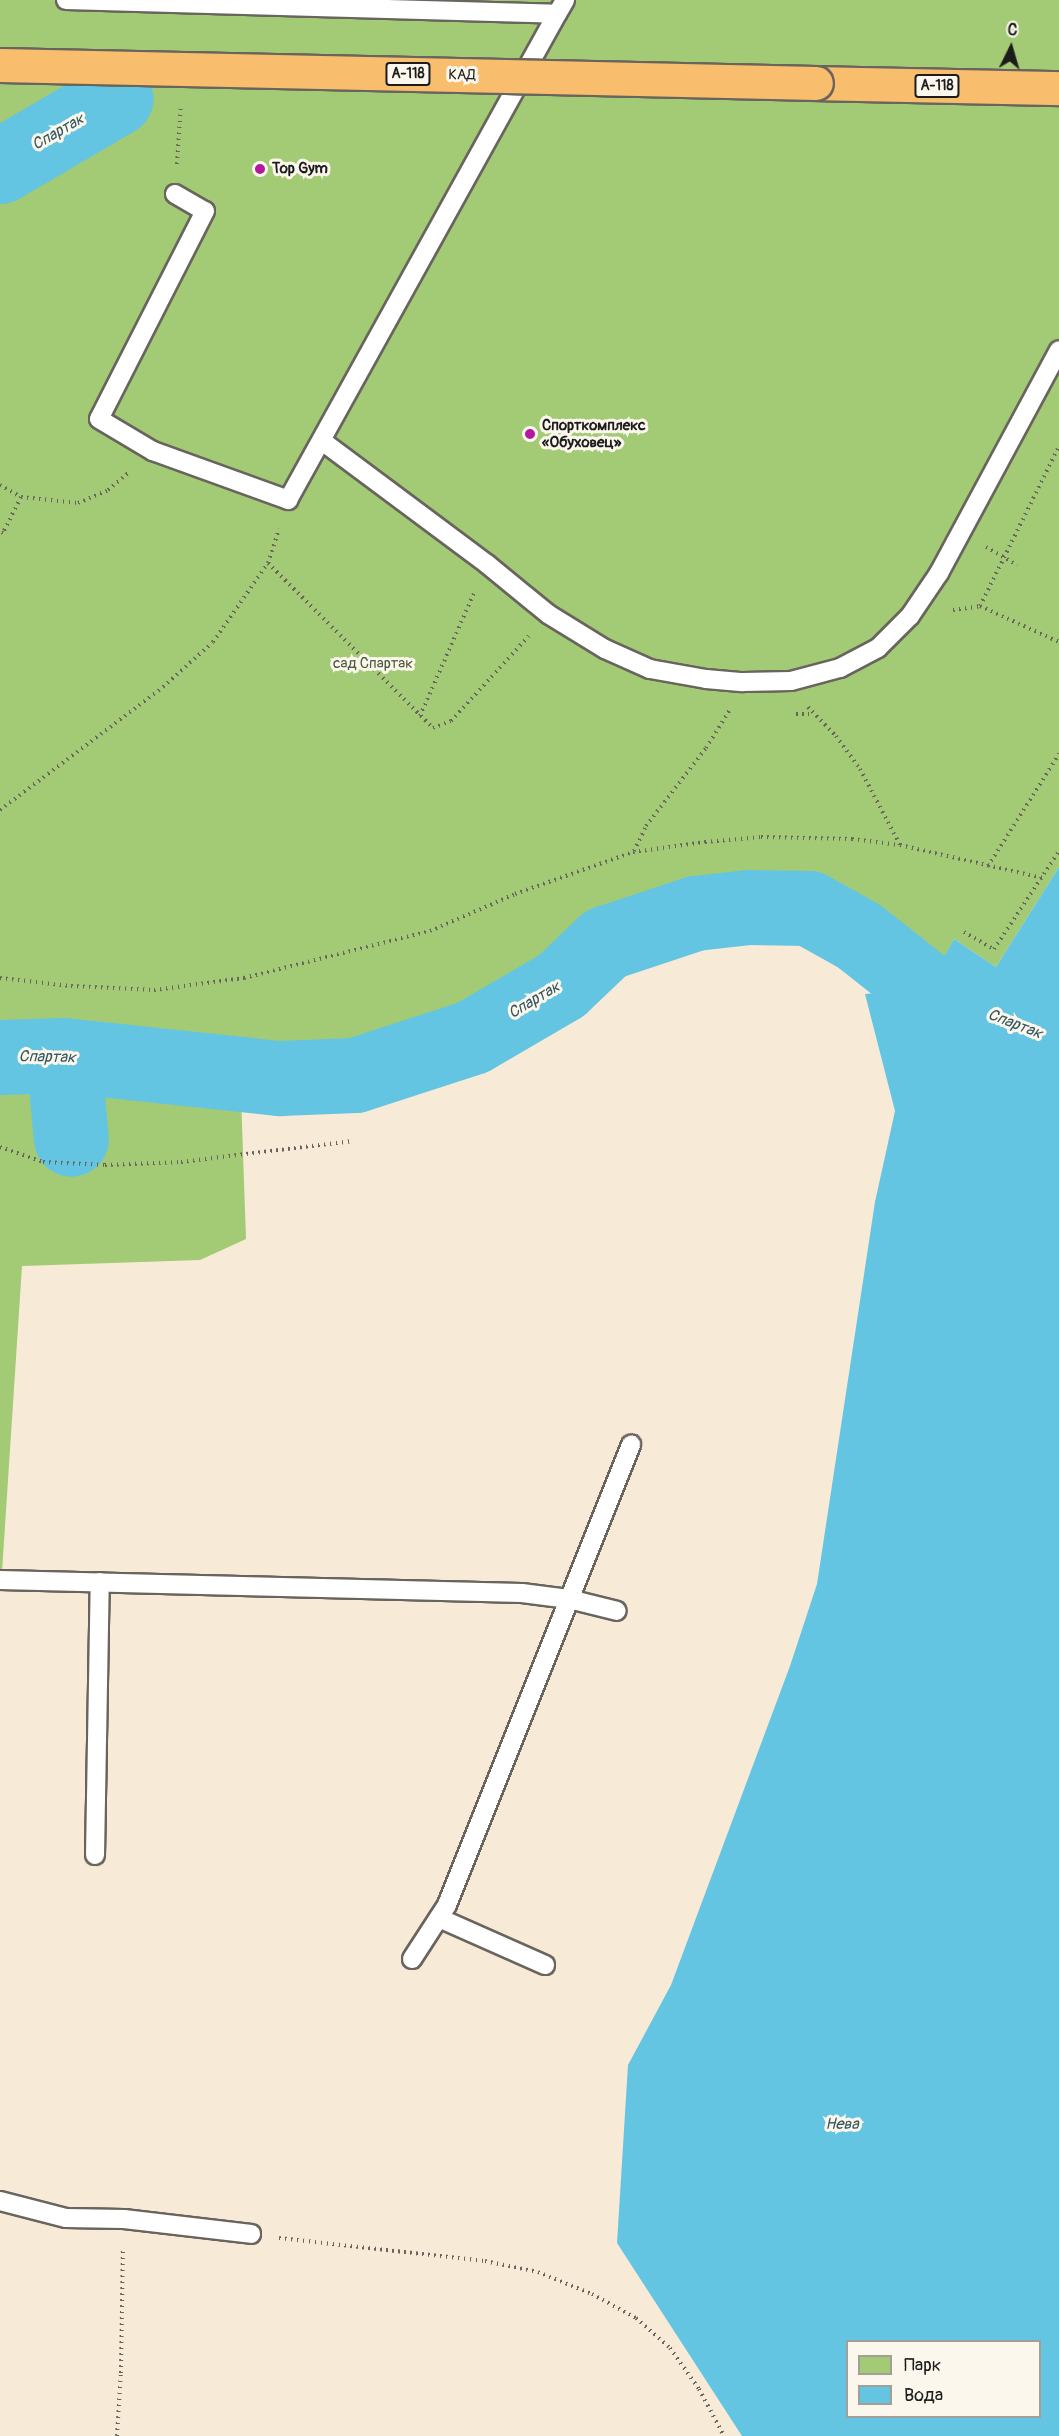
<!DOCTYPE html>
<html>
<head>
<meta charset="utf-8">
<style>
	body { margin:0 }
	#map { position:relative; width:1059px; height:2436px; overflow:hidden; background:#f7ead6; font-family:Pangolin,sans-serif }
	div>[style] { position:absolute }
	[style*='--x'] { left:calc(var(--x)*1px); top:calc(var(--y)*1px); width:calc(var(--w)*1px); rotate:calc(var(--a)*1deg) }
	.green>* { inset:0; background:#a3ca75 }
	.water>* { inset:0; background:#64c5e2 }
	.river>* { height:75px; margin:-37.5px; padding:0 37.5px; transform-origin:37.5px; border-radius:37.5px; background:#64c5e2 }
	.path>* { height:4px; margin-top:-2px; transform-origin:0; background:repeating-linear-gradient(90deg,#69645d 0 1.5px,transparent 0 6px) }
	.roads { filter:drop-shadow(2px 0 #69645d) drop-shadow(-2px 0 #69645d) drop-shadow(0 2px #69645d) drop-shadow(0 -2px #69645d) }
	.lane>* { height:18px; margin:-9px; padding:0 9px; transform-origin:9px; border-radius:9px; background:#fff }
	.highway>* { height:33px; margin:-16.5px; padding:0 16.5px; transform-origin:16.5px; border-radius:16.5px; background:#f9be6d }
	.bridges { filter:drop-shadow(2px 0 #69645d) drop-shadow(-2px 0 #69645d) drop-shadow(0 2px #69645d) drop-shadow(0 -2px #69645d) }
	.highway-bridge>* { height:33px; margin:-16.5px; padding:0 16.5px; transform-origin:16.5px; border-radius:16.5px; background:#f9be6d }
	.dots>* { width:16px; height:16px; translate:-50% -50%; box-sizing:border-box; border:3px solid #fbf7ec; border-radius:50% }
	span { translate:-50% -50%; white-space:nowrap; text-align:center; line-height:1.15; -webkit-text-stroke:6px #fbf7ec; paint-order:stroke }
	.shield-label span { padding:2px 4px; background:#fbf7ec; border:2px solid; border-radius:4px; -webkit-text-stroke-width:0 }
	.shield-label { font-size:14px; color:#1c1c1c; font-weight:700 }
	.street-label { font-size:15px; color:#1c1c1c }
	.poi-label { font-size:15px; color:#1c1c1c; font-weight:700 }
	.left { translate:0 -50%; text-align:left }
	.park-label { font-size:15px; color:#4b593b }
	.water-label { font-size:16px; color:#355761; font-style:italic }
	.legend { position:absolute; left:846px; top:2340px; width:195px; height:78px; box-sizing:border-box; background:#fbf7ec; border:2px solid #a29f99; margin:0; padding:8px 10px; list-style:none; font-size:18px; color:#1c1c1c }
	.legend li { display:flex; align-items:center; gap:12px; height:30px }
	.legend b { width:30px; border:2px solid #a29f99 }
	.north { position:absolute; left:981px; top:18px; width:60px; height:60px; -webkit-text-stroke:4px #fbf7ec; paint-order:stroke; rotate:5deg; font-size:16px; font-weight:700; line-height:24px; text-align:center; color:#1c1c1c }
	.north::after { content:''; display:block; margin:auto; width:21px; height:27px; background:#1c1c1c; clip-path:polygon(50% 0,100% 100%,50% 72%,0 100%) }
</style>
</head>
<body>
<div id="map">
	<div class="green">
		<div style="clip-path:polygon(0 0,1059px 0,1059px 867px,996px 967px,954px 939px,934px 977px,874px 949px,814px 932px,737px 930px,657px 949px,564px 988px,432px 1052px,382px 1067px,315px 1071px,240px 1067px,246px 1239px,200px 1260px,22px 1266px,2px 1572px,0 1572px)"></div>
	</div>
	<div class="water">
		<div style="clip-path:polygon(evenodd,1059px 867px,1059px 2436px,742px 2436px,617px 2243px,628px 2065px,671px 1985px,790px 1666px,817px 1584px,875px 1202px,895px 1111px,865px 994px,926px 989px,954px 939px,996px 967px,1059px 867px,848px 2342px,1040px 2342px,1040px 2416px,848px 2416px,848px 2342px)"></div>
	</div>
	<div class="river">
		<div style="--x:0;--y:166;--w:134;--a:-30.4"></div>
		<div style="--x:63;--y:1055;--w:84;--a:84.6"></div>
		<div style="--x:0;--y:1057;--w:63;--a:-1.8"></div>
		<div style="--x:63;--y:1055;--w:218;--a:6.1"></div>
		<div style="--x:280;--y:1078;--w:75;--a:-2.3"></div>
		<div style="--x:355;--y:1075;--w:123;--a:-18"></div>
		<div style="--x:472;--y:1037;--w:103;--a:-30.3"></div>
		<div style="--x:561;--y:985;--w:61;--a:-43.7"></div>
		<div style="--x:605;--y:943;--w:95;--a:-18.4"></div>
		<div style="--x:695;--y:913;--w:54;--a:-6.3"></div>
		<div style="--x:749;--y:907;--w:60;--a:1"></div>
		<div style="--x:809;--y:908;--w:57;--a:29.2"></div>
		<div style="--x:859;--y:936;--w:85;--a:38.3"></div>
		<div style="--x:926;--y:989;--w:143;--a:21.4"></div>
	</div>
	<div class="path">
		<div style="--x:177;--y:164;--w:58;--a:-86.1"></div>
		<div style="--x:0;--y:485;--w:24;--a:30"></div>
		<div style="--x:21;--y:497;--w:40;--a:116.6"></div>
		<div style="--x:3;--y:533;--w:4;--a:-146"></div>
		<div style="--x:21;--y:497;--w:57;--a:6"></div>
		<div style="--x:78;--y:503;--w:33;--a:-23"></div>
		<div style="--x:108;--y:490;--w:26;--a:-40"></div>
		<div style="--x:986;--y:547;--w:36;--a:30"></div>
		<div style="--x:268;--y:563;--w:233;--a:45"></div>
		<div style="--x:433;--y:728;--w:19;--a:-21"></div>
		<div style="--x:451;--y:721;--w:115;--a:-47.5"></div>
		<div style="--x:980;--y:606;--w:87;--a:24.5"></div>
		<div style="--x:953;--y:610;--w:27;--a:-8"></div>
		<div style="--x:980;--y:606;--w:178;--a:-63.7"></div>
		<div style="--x:808;--y:707;--w:40;--a:46"></div>
		<div style="--x:836;--y:736;--w:41;--a:54"></div>
		<div style="--x:860;--y:769;--w:86;--a:62.2"></div>
		<div style="--x:796;--y:714;--w:16;--a:0"></div>
		<div style="--x:420;--y:716;--w:134;--a:-66.3"></div>
		<div style="--x:0;--y:810;--w:204;--a:-37"></div>
		<div style="--x:163;--y:687;--w:67;--a:-42"></div>
		<div style="--x:213;--y:642;--w:96;--a:-55.2"></div>
		<div style="--x:268;--y:563;--w:36;--a:-72"></div>
		<div style="--x:634;--y:851;--w:28;--a:-64"></div>
		<div style="--x:646;--y:826;--w:98;--a:-52.4"></div>
		<div style="--x:706;--y:748;--w:44;--a:-58.1"></div>
		<div style="--x:988;--y:866;--w:133;--a:-57.6"></div>
		<div style="--x:964;--y:932;--w:34;--a:30"></div>
		<div style="--x:994;--y:949;--w:118;--a:-56.4"></div>
		<div style="--x:0;--y:978;--w:71;--a:6.4"></div>
		<div style="--x:71;--y:986;--w:83;--a:2.8"></div>
		<div style="--x:154;--y:990;--w:91;--a:-7.6"></div>
		<div style="--x:244;--y:978;--w:192;--a:-14.2"></div>
		<div style="--x:430;--y:931;--w:93;--a:-23.5"></div>
		<div style="--x:515;--y:894;--w:125;--a:-19.6"></div>
		<div style="--x:633;--y:852;--w:73;--a:-7.9"></div>
		<div style="--x:705;--y:842;--w:56;--a:-5.1"></div>
		<div style="--x:761;--y:837;--w:91;--a:1.3"></div>
		<div style="--x:852;--y:839;--w:48;--a:7.1"></div>
		<div style="--x:900;--y:845;--w:147;--a:13"></div>
		<div style="--x:0;--y:1147;--w:46;--a:19.2"></div>
		<div style="--x:43;--y:1162;--w:62;--a:2.8"></div>
		<div style="--x:105;--y:1165;--w:76;--a:-2.3"></div>
		<div style="--x:181;--y:1162;--w:171;--a:-7"></div>
		<div style="--x:279;--y:2238;--w:207;--a:6.4"></div>
		<div style="--x:485;--y:2261;--w:54;--a:11.7"></div>
		<div style="--x:538;--y:2272;--w:58;--a:22.2"></div>
		<div style="--x:592;--y:2294;--w:50;--a:28.6"></div>
		<div style="--x:636;--y:2318;--w:45;--a:41.4"></div>
		<div style="--x:670;--y:2348;--w:50;--a:54.7"></div>
		<div style="--x:699;--y:2389;--w:53;--a:62"></div>
		<div style="--x:117;--y:2436;--w:63;--a:-86.4"></div>
		<div style="--x:121;--y:2373;--w:122;--a:-89.1"></div>
	</div>
	<div class="roads">
		<div class="lane">
			<div style="--x:66;--y:0;--w:491;--a:1.6"></div>
			<div style="--x:557;--y:14;--w:16;--a:-60"></div>
			<div style="--x:175;--y:194;--w:34;--a:30"></div>
			<div style="--x:205;--y:211;--w:233;--a:117"></div>
			<div style="--x:99;--y:419;--w:63;--a:30.7"></div>
			<div style="--x:153;--y:451;--w:144;--a:19.9"></div>
			<div style="--x:288;--y:500;--w:555;--a:-61.04"></div>
			<div style="--x:322;--y:441;--w:206;--a:36.7"></div>
			<div style="--x:487;--y:564;--w:79;--a:39.3"></div>
			<div style="--x:548;--y:614;--w:67;--a:31.6"></div>
			<div style="--x:605;--y:649;--w:49;--a:24"></div>
			<div style="--x:650;--y:669;--w:57;--a:10.1"></div>
			<div style="--x:706;--y:679;--w:37;--a:5"></div>
			<div style="--x:743;--y:682;--w:48;--a:-1.2"></div>
			<div style="--x:791;--y:681;--w:51;--a:-14.9"></div>
			<div style="--x:840;--y:668;--w:43;--a:-27.8"></div>
			<div style="--x:878;--y:648;--w:45;--a:-45"></div>
			<div style="--x:910;--y:616;--w:52;--a:-56"></div>
			<div style="--x:939;--y:573;--w:253;--a:-61.7"></div>
			<div style="--x:0;--y:1580;--w:522;--a:1.43"></div>
			<div style="--x:522;--y:1593;--w:47;--a:7.3"></div>
			<div style="--x:569;--y:1599;--w:49;--a:14"></div>
			<div style="--x:95;--y:1855;--w:273;--a:-89"></div>
			<div style="--x:439;--y:1918;--w:116;--a:23.9"></div>
			<div style="--x:412;--y:1959;--w:64;--a:-57.1"></div>
			<div style="--x:447;--y:1905;--w:496;--a:-68.2"></div>
			<div style="--x:0;--y:2201;--w:68;--a:14.4"></div>
			<div style="--x:66;--y:2218;--w:58;--a:1"></div>
			<div style="--x:124;--y:2219;--w:128;--a:6.7"></div>
		</div>
		<div class="highway">
			<div style="--x:816;--y:83;--w:243;--a:1.2"></div>
		</div>
	</div>
	<div class="bridges">
		<div class="highway-bridge">
			<div style="--x:0;--y:65;--w:816;--a:1.26"></div>
		</div>
	</div>
	<div class="dots">
		<div style="left:260px;top:169px;background:#b5179e"></div>
		<div style="left:530px;top:434px;background:#b5179e"></div>
	</div>
	<div class="shield-label">
		<span style="left:408px;top:74px">А-118</span>
		<span style="left:937px;top:86px">А-118</span>
	</div>
	<div class="street-label">
		<span style="left:462px;top:75px;rotate:1deg">КАД</span>
	</div>
	<div class="poi-label">
		<span class="left" style="left:272px;top:169px">Top Gym</span>
		<span class="left" style="left:542px;top:434px">Спорткомплекс<br>«Обуховец»</span>
	</div>
	<div class="park-label">
		<span style="left:373px;top:664px">сад Спартак</span>
	</div>
	<div class="water-label">
		<span style="left:58px;top:132px;rotate:-30deg">Спартак</span>
		<span style="left:534px;top:1000px;rotate:-31deg">Спартак</span>
		<span style="left:1015px;top:1024px;rotate:21deg">Спартак</span>
		<span style="left:47px;top:1057px;rotate:1deg">Спартак</span>
		<span style="left:842px;top:2124px">Нева</span>
	</div>
	<ul class="legend">
	<li><b style="height:16px;background:#a3ca75"></b>Парк</li>
	<li><b style="height:16px;background:#64c5e2"></b>Вода</li>
	</ul>
	<div class="north">С</div>
</div>
</body>
</html>
